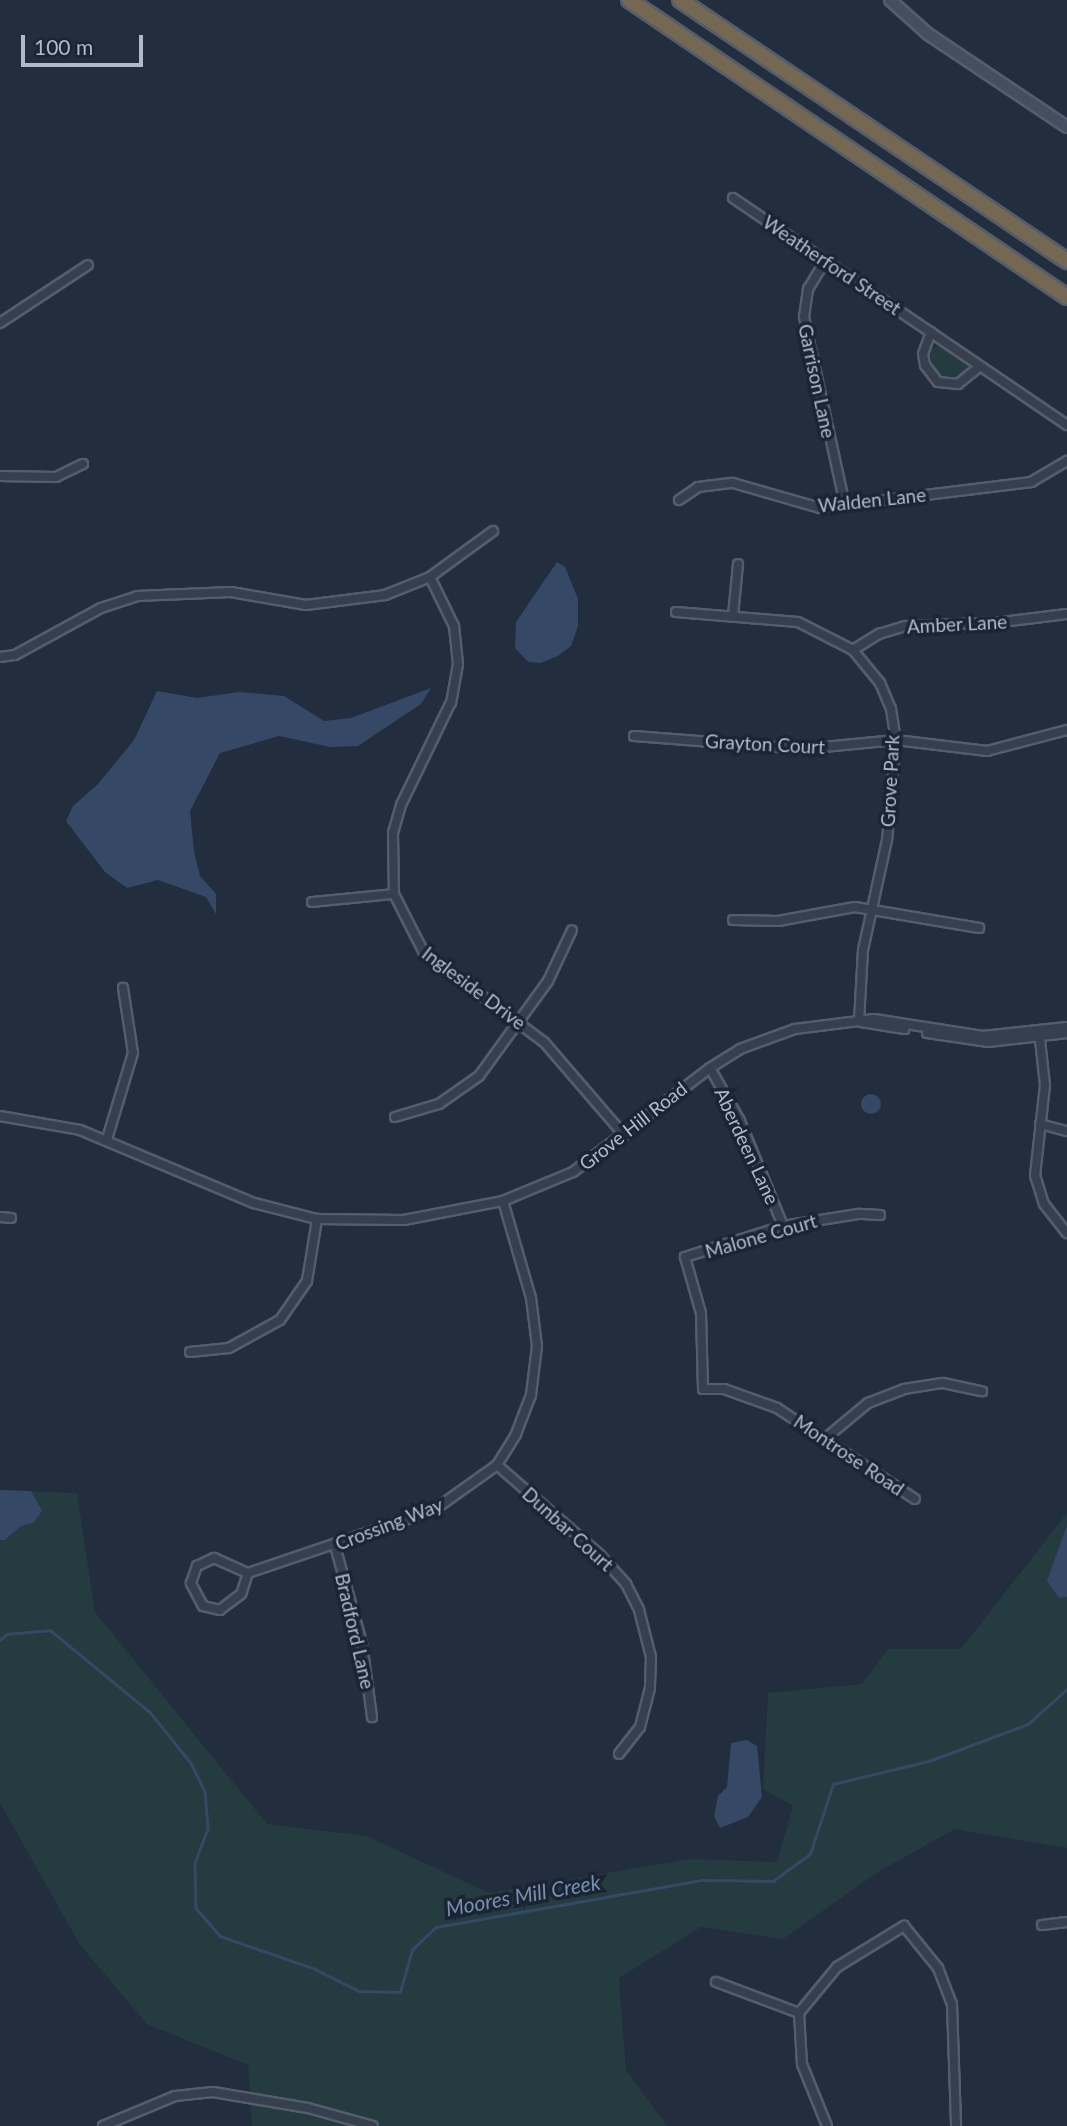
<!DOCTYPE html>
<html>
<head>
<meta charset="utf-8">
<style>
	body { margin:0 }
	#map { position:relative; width:1067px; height:2126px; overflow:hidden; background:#222d3e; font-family:Lato,sans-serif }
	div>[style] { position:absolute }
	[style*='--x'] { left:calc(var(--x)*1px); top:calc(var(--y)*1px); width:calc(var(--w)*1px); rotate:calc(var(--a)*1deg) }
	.green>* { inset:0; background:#243b3f }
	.water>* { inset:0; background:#354866 }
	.round { border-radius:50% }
	.stream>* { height:2.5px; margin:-1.25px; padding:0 1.25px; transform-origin:1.25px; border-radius:1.25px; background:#354866 }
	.roads { filter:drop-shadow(2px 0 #545d6c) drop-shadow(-2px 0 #545d6c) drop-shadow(0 2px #545d6c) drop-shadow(0 -2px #545d6c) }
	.minor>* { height:8px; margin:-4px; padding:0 4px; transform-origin:4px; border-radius:4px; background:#363f4e }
	.secondary>* { height:10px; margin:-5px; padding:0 5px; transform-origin:5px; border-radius:5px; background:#444e61 }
	.motorway>* { height:14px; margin:-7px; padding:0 7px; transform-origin:7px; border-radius:7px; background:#746853 }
	span { translate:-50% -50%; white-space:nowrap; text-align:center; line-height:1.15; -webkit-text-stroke:7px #1b2433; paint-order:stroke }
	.street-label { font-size:19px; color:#b2bac9 }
	.water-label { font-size:21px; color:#7890b2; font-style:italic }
	.scale { position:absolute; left:21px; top:35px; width:122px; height:32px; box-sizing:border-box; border:4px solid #b2bac9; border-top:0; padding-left:9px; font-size:21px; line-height:24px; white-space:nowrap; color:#b2bac9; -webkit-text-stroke:5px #1b2433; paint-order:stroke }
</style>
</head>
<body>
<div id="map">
	<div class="green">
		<div style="clip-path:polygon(939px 345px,968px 364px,968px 372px,950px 381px,935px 374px,929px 351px)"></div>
		<div style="clip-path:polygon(0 1490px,77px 1493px,95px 1612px,267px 1824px,367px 1836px,489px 1893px,691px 1859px,777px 1862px,793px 1806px,763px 1789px,768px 1693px,862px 1684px,888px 1649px,961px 1649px,1067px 1513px,1067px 1848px,955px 1829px,878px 1872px,783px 1939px,701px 1927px,619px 1978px,626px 2070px,667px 2126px,252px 2126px,248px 2065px,147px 2024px,80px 1945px,0 1803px)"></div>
	</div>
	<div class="water">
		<div style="clip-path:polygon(557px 562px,565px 567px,578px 599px,578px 626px,571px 646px,558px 656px,541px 663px,528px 662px,515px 648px,516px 622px)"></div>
		<div style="clip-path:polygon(431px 688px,421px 704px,358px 746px,330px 747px,279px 736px,220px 753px,190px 811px,194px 851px,200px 876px,216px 894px,216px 914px,206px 897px,158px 880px,127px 888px,105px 872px,66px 821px,73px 806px,98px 784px,134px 740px,157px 691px,197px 698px,239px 692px,284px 696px,324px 721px,351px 718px)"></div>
		<div class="round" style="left:861px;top:1094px;width:20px;height:20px"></div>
		<div style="clip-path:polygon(0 1490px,31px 1491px,42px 1511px,33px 1523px,21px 1526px,5px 1540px,0 1540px)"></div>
		<div style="clip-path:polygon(1067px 1525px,1067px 1597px,1059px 1598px,1047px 1581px)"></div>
		<div style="clip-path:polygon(747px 1740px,757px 1746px,762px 1797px,748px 1817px,720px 1828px,714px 1816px,718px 1796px,727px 1787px,731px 1743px)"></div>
	</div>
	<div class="stream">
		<div style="--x:0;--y:1640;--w:9;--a:-41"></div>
		<div style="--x:7;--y:1634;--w:43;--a:-5.3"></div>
		<div style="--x:50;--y:1630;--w:129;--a:39.4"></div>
		<div style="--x:150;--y:1712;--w:65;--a:51.2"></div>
		<div style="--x:191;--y:1763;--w:32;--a:64"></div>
		<div style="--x:205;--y:1792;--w:37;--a:85"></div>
		<div style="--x:208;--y:1829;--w:36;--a:111"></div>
		<div style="--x:195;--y:1863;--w:45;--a:88.7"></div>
		<div style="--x:196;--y:1908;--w:37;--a:49"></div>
		<div style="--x:220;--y:1936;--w:98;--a:19"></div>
		<div style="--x:313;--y:1968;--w:51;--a:26.6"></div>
		<div style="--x:359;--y:1991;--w:41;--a:1.4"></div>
		<div style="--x:400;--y:1992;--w:44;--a:-74.1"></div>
		<div style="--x:412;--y:1950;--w:33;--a:-44"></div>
		<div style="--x:436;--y:1927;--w:271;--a:-10"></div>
		<div style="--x:703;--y:1880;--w:70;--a:0.8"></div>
		<div style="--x:773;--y:1881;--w:46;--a:-36.1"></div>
		<div style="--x:810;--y:1854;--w:74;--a:-71.8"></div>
		<div style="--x:833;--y:1784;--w:99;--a:-13.5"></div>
		<div style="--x:929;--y:1761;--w:106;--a:-20.5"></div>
		<div style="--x:1028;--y:1724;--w:52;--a:-41.9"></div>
	</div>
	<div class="roads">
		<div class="minor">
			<div style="--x:733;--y:198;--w:404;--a:34.2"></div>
			<div style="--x:825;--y:261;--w:33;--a:121"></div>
			<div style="--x:808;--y:289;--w:28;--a:98"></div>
			<div style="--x:804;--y:317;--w:192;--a:77.7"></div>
			<div style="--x:0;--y:323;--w:105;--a:-33.4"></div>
			<div style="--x:931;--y:332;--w:23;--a:110"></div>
			<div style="--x:923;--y:354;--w:11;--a:80"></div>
			<div style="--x:925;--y:365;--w:21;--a:53"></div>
			<div style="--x:938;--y:382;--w:20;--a:6"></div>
			<div style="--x:958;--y:384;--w:28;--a:-39"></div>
			<div style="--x:0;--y:476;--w:56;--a:1"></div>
			<div style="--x:56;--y:477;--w:30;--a:-26"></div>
			<div style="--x:679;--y:500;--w:23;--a:-34"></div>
			<div style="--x:698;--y:487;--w:35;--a:-7"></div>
			<div style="--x:733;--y:483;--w:91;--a:16"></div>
			<div style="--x:820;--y:508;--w:213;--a:-7"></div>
			<div style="--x:1031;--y:482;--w:42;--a:-30.3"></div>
			<div style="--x:430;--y:577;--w:55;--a:63.9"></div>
			<div style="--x:454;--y:626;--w:38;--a:84"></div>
			<div style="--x:458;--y:664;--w:39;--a:100"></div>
			<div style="--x:451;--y:702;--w:114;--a:115.9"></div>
			<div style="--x:401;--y:805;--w:29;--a:106"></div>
			<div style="--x:393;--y:833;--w:61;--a:89.1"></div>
			<div style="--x:394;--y:894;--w:66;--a:63"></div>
			<div style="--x:424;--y:953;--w:149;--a:36.6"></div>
			<div style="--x:544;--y:1042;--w:123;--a:49.3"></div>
			<div style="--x:676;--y:612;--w:122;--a:4.7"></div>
			<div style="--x:798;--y:622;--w:62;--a:27"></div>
			<div style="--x:853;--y:650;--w:43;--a:50.7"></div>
			<div style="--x:880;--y:683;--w:28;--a:67"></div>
			<div style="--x:891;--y:709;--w:31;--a:81"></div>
			<div style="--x:896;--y:740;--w:100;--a:95.1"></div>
			<div style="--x:887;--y:840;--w:113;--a:102.3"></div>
			<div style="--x:863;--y:950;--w:71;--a:93.2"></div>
			<div style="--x:733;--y:616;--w:52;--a:-84.5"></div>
			<div style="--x:853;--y:650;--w:31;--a:-32"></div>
			<div style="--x:879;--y:634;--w:28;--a:-17"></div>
			<div style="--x:906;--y:626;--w:96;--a:-2.4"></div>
			<div style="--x:1002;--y:622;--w:65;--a:-7"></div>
			<div style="--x:0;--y:657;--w:15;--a:-8"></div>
			<div style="--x:15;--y:655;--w:98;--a:-28.7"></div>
			<div style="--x:101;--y:608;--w:38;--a:-18"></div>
			<div style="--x:137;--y:596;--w:94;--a:-2.4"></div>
			<div style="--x:231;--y:592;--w:76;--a:9.8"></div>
			<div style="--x:306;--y:605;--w:80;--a:-7.2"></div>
			<div style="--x:385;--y:595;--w:48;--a:-21.8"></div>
			<div style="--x:430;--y:577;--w:78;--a:-36.1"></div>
			<div style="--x:634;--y:736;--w:169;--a:4.4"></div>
			<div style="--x:803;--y:749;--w:93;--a:-5.5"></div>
			<div style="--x:896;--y:740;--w:92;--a:6.9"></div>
			<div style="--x:987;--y:751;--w:83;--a:-14.7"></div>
			<div style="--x:312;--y:902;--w:82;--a:-5.6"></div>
			<div style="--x:733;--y:920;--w:45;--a:1.3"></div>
			<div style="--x:778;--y:921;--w:78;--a:-10.3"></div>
			<div style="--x:855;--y:907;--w:126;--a:9.6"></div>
			<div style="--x:861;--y:1022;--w:44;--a:9.2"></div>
			<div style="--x:1039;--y:1031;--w:54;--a:83.7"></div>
			<div style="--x:1045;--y:1085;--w:91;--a:96.3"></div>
			<div style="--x:1035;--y:1175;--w:30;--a:73"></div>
			<div style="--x:1044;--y:1204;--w:37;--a:52"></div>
			<div style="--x:927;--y:1033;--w:62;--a:8.4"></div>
			<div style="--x:988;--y:1042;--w:80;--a:-6.5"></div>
			<div style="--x:710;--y:1068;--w:61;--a:60.5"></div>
			<div style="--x:740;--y:1121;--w:113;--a:67.7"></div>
			<div style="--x:0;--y:1116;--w:81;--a:9.9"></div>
			<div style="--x:80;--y:1130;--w:189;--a:22.8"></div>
			<div style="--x:254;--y:1203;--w:65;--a:14.3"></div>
			<div style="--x:317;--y:1219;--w:87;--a:0.7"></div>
			<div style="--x:404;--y:1220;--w:101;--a:-10.9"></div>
			<div style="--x:503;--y:1201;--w:76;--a:-22.5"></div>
			<div style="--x:573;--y:1172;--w:172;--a:-37.2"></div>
			<div style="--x:710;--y:1068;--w:36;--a:-32"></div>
			<div style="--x:740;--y:1049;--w:59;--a:-20"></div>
			<div style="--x:795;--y:1029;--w:80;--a:-7.2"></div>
			<div style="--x:874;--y:1019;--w:110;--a:8.9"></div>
			<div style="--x:983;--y:1036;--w:84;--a:-6.1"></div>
			<div style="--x:395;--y:1117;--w:46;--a:-16.5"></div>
			<div style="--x:439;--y:1104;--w:49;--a:-35"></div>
			<div style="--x:479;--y:1076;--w:117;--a:-54"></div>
			<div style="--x:548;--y:981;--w:56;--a:-64.8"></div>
			<div style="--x:1040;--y:1124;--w:28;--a:15"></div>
			<div style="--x:107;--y:1139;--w:90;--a:-73.2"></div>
			<div style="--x:133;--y:1053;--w:66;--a:-98.7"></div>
			<div style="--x:880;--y:1215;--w:22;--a:-177"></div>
			<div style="--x:858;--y:1214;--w:76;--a:170.9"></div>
			<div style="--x:783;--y:1226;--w:103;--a:162.4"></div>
			<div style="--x:685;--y:1257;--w:58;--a:74.1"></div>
			<div style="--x:701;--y:1313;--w:76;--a:88.5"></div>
			<div style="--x:703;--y:1389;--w:21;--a:0"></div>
			<div style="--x:724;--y:1389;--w:56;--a:19.7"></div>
			<div style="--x:777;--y:1408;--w:165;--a:33.4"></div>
			<div style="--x:0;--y:1217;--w:11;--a:5"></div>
			<div style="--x:190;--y:1352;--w:39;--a:-6"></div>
			<div style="--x:229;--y:1348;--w:58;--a:-28.8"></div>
			<div style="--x:280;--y:1320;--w:47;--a:-55.3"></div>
			<div style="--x:307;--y:1281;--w:63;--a:-80.8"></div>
			<div style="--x:827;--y:1437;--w:53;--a:-39.7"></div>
			<div style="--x:868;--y:1403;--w:39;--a:-21"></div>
			<div style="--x:904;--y:1389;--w:39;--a:-9"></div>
			<div style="--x:943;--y:1383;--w:40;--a:12"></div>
			<div style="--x:497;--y:1465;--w:137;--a:41.1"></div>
			<div style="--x:600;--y:1555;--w:39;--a:48"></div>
			<div style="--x:626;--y:1584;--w:29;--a:63"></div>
			<div style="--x:639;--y:1610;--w:49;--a:75.7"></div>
			<div style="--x:651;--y:1657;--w:31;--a:92"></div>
			<div style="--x:650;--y:1688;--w:40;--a:104.4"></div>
			<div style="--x:640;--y:1727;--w:34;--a:128"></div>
			<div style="--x:335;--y:1546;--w:101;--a:74.4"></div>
			<div style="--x:362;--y:1643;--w:75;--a:82.3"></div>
			<div style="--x:214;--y:1558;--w:37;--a:24"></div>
			<div style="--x:248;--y:1573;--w:22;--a:108"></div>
			<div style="--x:241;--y:1594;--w:26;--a:143"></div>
			<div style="--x:220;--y:1610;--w:17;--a:-167"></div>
			<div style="--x:203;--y:1606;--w:26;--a:-118"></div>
			<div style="--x:191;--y:1583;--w:18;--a:-71"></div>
			<div style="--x:197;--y:1566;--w:19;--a:-25"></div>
			<div style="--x:248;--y:1573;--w:196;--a:-18.7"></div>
			<div style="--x:434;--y:1510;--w:77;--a:-35.5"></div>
			<div style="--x:497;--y:1465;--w:36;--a:-58"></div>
			<div style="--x:516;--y:1434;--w:42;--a:-69"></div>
			<div style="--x:531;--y:1395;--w:49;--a:-83"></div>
			<div style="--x:537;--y:1346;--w:48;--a:-97.1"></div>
			<div style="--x:531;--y:1298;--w:101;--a:-106.1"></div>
			<div style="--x:1042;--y:1925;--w:25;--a:-7"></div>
			<div style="--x:716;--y:1982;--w:89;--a:20.5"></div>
			<div style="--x:103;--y:2126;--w:78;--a:-22.6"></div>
			<div style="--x:175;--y:2096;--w:38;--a:-6"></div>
			<div style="--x:213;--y:2092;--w:96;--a:9.6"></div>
			<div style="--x:308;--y:2108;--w:67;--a:15.5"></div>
			<div style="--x:827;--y:2126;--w:67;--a:-112"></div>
			<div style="--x:802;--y:2064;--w:51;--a:-93.4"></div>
			<div style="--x:799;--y:2013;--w:60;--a:-50.4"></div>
			<div style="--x:837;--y:1967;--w:79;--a:-31.5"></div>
			<div style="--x:904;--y:1926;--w:54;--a:51"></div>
			<div style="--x:938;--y:1968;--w:39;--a:69"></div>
			<div style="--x:952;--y:2004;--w:122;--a:88.1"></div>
		</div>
		<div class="secondary">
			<div style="--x:890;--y:0;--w:51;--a:41.8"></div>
			<div style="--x:928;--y:34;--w:167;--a:33.8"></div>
		</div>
		<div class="motorway">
			<div style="--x:629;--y:0;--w:529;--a:34.14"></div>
			<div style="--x:680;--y:0;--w:467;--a:34"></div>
		</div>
	</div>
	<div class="street-label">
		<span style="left:832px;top:265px;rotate:34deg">Weatherford Street</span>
		<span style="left:817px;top:381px;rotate:78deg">Garrison Lane</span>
		<span style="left:872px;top:500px;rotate:-6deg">Walden Lane</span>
		<span style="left:957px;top:624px;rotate:-3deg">Amber Lane</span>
		<span style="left:765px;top:744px;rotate:3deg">Grayton Court</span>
		<span style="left:890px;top:781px;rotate:-87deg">Grove Park</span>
		<span style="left:474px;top:988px;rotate:37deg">Ingleside Drive</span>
		<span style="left:633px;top:1126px;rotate:-38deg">Grove Hill Road</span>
		<span style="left:747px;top:1146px;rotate:65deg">Aberdeen Lane</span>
		<span style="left:761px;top:1236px;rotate:-16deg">Malone Court</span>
		<span style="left:849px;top:1455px;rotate:34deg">Montrose Road</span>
		<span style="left:389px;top:1524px;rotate:-21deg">Crossing Way</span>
		<span style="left:568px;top:1529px;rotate:42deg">Dunbar Court</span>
		<span style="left:355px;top:1631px;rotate:77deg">Bradford Lane</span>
	</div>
	<div class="water-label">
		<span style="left:523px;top:1895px;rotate:-10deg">Moores Mill Creek</span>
	</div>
	<div class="scale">100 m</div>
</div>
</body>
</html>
